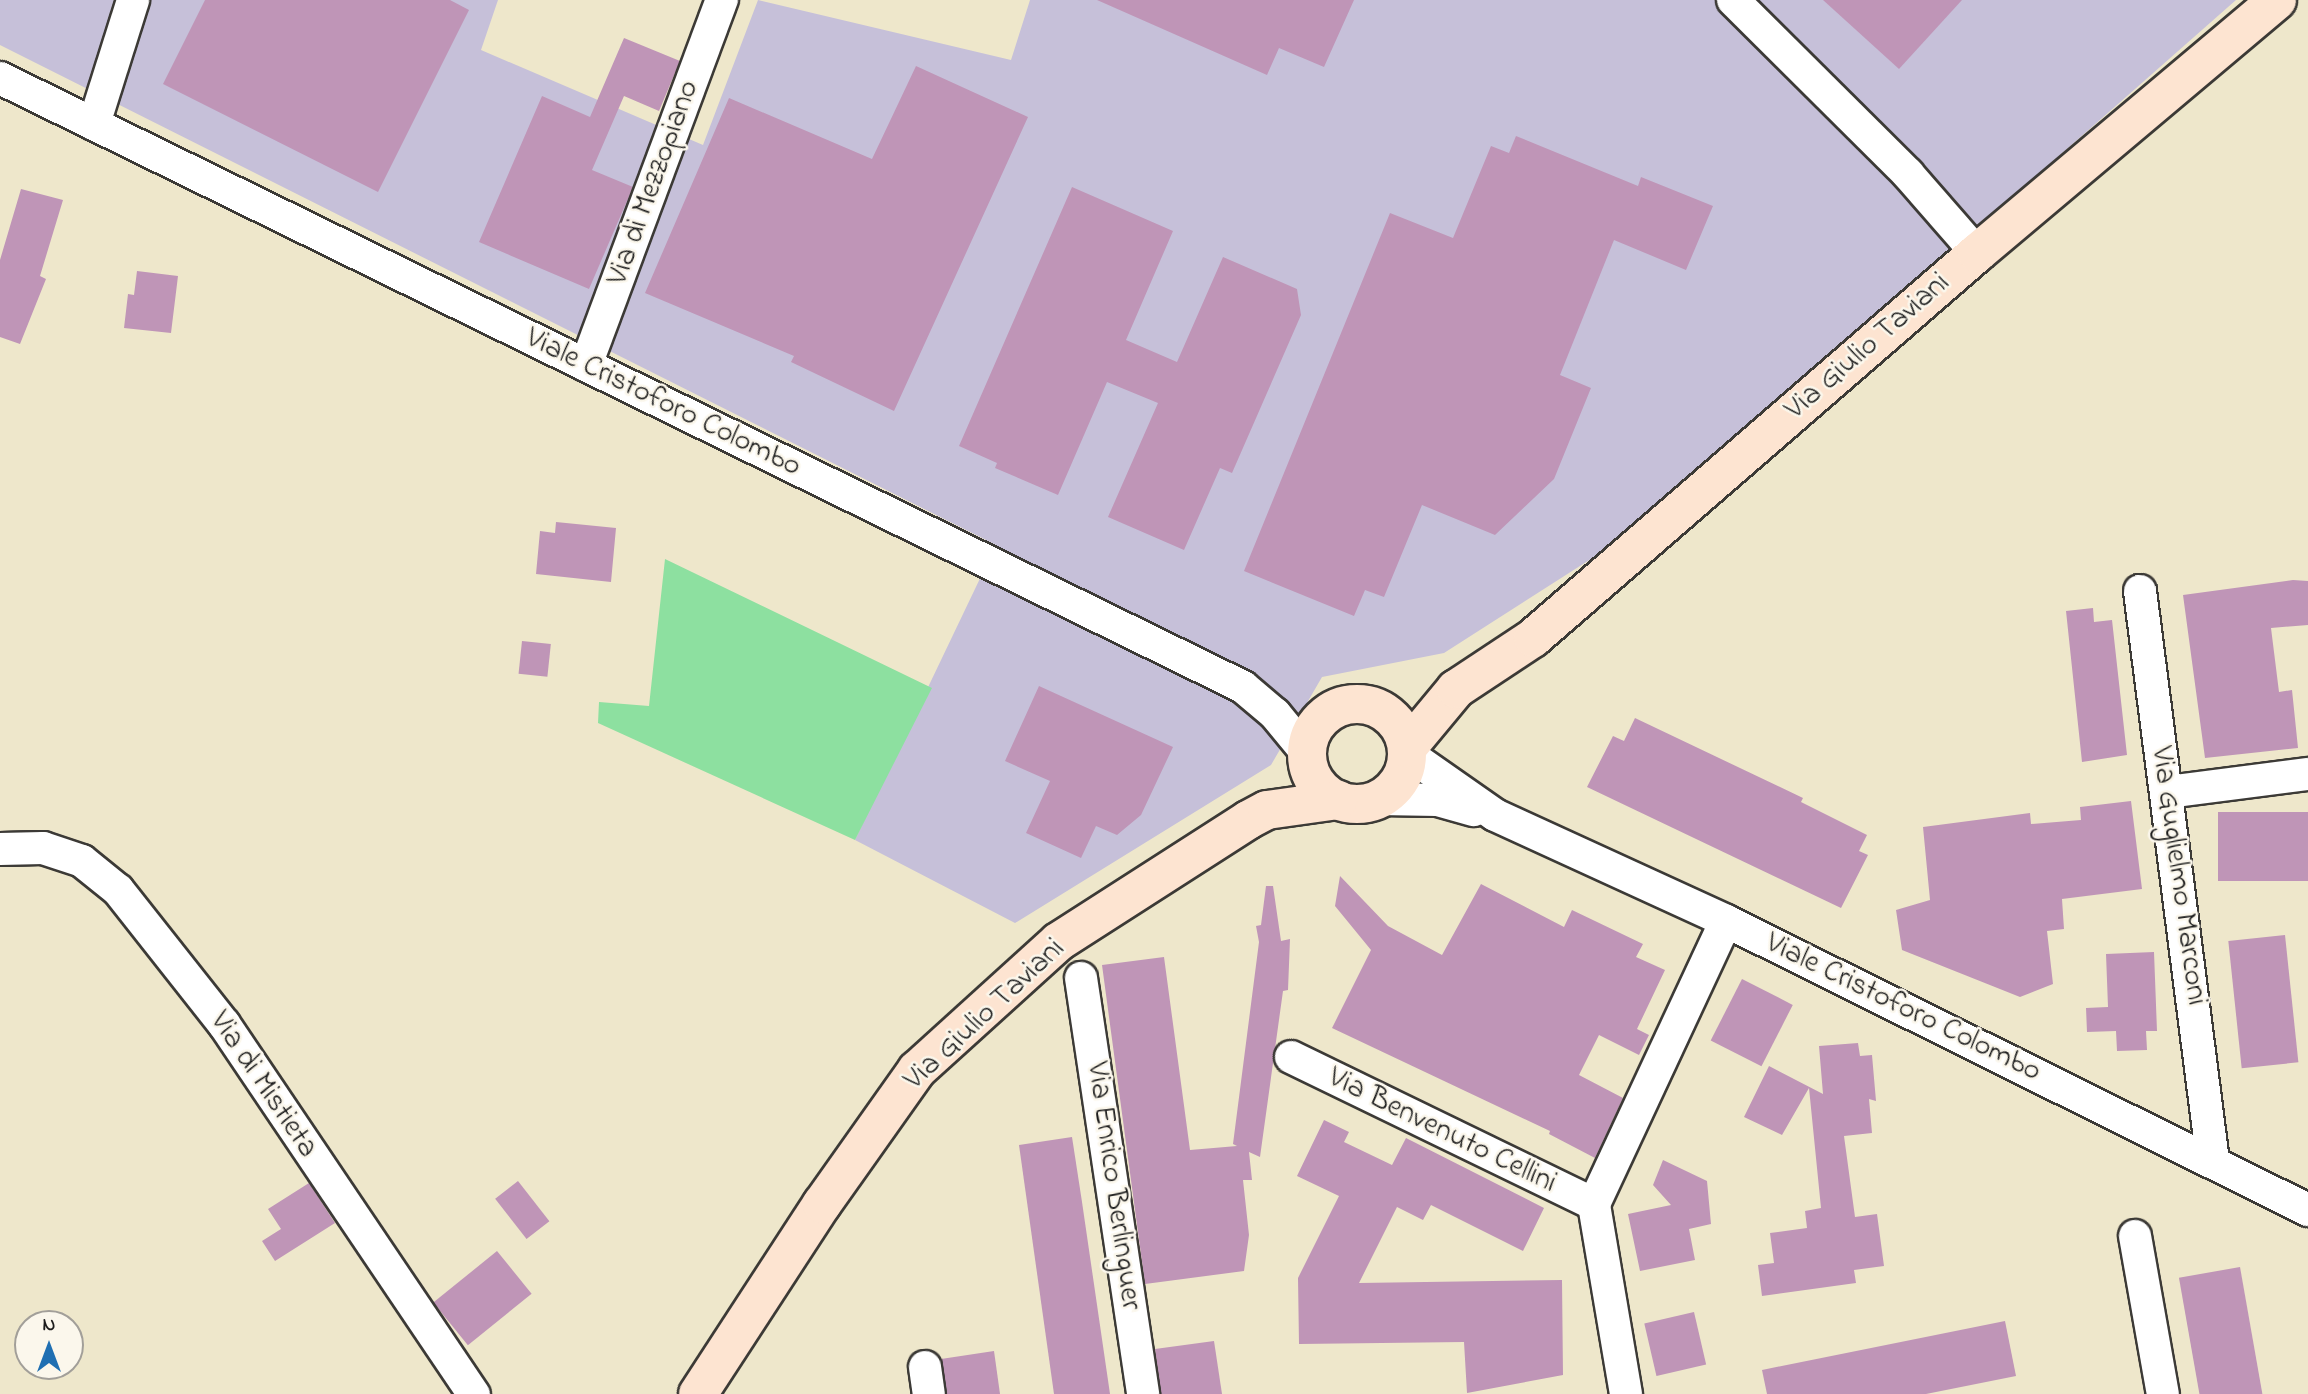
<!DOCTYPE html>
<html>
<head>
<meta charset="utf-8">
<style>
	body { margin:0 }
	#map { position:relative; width:2308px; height:1394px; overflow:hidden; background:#eee7cb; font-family:"Indie Flower",sans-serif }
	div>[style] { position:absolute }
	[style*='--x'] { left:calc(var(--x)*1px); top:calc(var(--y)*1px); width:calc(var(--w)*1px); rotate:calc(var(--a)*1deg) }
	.industrial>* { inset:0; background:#c6c0d9 }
	.green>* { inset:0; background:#8de0a0 }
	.building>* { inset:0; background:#bf95b7; transform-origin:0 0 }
	.roads { filter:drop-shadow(2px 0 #3c3a36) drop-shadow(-2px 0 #3c3a36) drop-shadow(0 2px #3c3a36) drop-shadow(0 -2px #3c3a36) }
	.street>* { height:32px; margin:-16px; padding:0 16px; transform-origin:16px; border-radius:16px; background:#fff }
	.secondary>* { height:38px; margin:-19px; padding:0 19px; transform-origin:19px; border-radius:19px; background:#fde4d1 }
	.secondary>.ring { margin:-19px; padding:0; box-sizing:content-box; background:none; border:38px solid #fde4d1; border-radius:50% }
	span { translate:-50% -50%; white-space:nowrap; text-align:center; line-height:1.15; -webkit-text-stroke:5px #fbf7ec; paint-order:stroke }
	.street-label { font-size:30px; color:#1c1c1c }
	.north { position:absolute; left:14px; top:1310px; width:70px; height:70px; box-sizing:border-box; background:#fbf7ec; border:2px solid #a29f99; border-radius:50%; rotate:0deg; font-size:19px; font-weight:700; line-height:28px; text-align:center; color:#1c1c1c }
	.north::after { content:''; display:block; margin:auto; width:24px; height:32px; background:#1f6fb2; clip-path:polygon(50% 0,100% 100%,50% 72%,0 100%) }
</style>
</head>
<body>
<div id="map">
	<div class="industrial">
		<div style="clip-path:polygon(0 0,498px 0,481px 50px,703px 145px,758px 0,1011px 60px,1030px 0,2236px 0,1630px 534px,1444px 653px,1322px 677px,1271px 765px,1015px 923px,855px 840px,996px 545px,0 45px)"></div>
	</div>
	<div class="green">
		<div style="clip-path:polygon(665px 559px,932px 688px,855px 840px,598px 723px,599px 702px,649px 706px)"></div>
	</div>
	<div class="building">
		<div style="clip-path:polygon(205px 0,450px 0,469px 10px,378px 192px,163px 84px)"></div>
		<div style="clip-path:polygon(1097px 0,1354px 0,1324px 67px,1279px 48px,1267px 75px)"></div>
		<div style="clip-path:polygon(1823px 0,1962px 0,1899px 69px)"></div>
		<div style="clip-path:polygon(624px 38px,680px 61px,659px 111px,624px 96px,592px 170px,633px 187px,589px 289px,479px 242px,542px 96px,590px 117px)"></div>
		<div style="clip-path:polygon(916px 66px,1028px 117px,894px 411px,791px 362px,794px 356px,645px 293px,729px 98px,872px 159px)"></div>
		<div style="clip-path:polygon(1516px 136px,1638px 186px,1641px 177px,1713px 206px,1686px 270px,1614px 240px,1560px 375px,1591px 388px,1554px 479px,1495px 535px,1422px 505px,1384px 597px,1365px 590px,1354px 616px,1244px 571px,1390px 213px,1453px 238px,1491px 146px,1509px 153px)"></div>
		<div style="clip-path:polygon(1072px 187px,1173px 231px,1126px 340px,1177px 362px,1223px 257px,1297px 289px,1301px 315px,1232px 473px,1220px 468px,1184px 550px,1108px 517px,1158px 403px,1107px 382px,1058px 495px,995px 468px,997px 463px,959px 446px)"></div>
		<div style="clip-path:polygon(21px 189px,63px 200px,40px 276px,46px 279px,20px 344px,0 337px,0 260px)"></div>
		<div style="clip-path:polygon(137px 271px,178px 276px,171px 333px,124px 328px,128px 294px,134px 295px)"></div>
		<div style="clip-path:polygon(556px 522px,616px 528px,611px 582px,536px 574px,540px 531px,555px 533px)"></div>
		<div style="clip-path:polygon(2293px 580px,2308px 581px,2308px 625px,2271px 628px,2279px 692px,2292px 690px,2298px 748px,2205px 758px,2183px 595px)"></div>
		<div style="clip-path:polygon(2093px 608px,2094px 622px,2112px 620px,2127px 755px,2082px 762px,2066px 611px)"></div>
		<div style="left:522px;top:641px;width:29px;height:33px;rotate:6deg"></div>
		<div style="clip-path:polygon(1039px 686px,1173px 747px,1141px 815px,1117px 835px,1096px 826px,1081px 858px,1026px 833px,1050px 781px,1005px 761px)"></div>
		<div style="clip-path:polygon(1635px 718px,1803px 798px,1801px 802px,1867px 835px,1859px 851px,1868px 855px,1841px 908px,1587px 787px,1613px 736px,1624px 741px)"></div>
		<div style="clip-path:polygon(2131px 801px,2142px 889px,2062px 899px,2064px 929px,2047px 931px,2053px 984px,2020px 997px,1902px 950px,1896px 910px,1930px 900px,1923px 827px,2030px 813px,2031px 824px,2081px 820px,2080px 807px)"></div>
		<div style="left:2308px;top:812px;width:69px;height:90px;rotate:90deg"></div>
		<div style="clip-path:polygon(1340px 876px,1388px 926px,1442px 955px,1481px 884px,1564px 927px,1572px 910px,1643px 944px,1636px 957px,1665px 970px,1637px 1029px,1649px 1035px,1639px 1055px,1599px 1035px,1579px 1075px,1623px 1098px,1595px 1158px,1549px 1134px,1550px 1131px,1332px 1028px,1371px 950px,1335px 906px)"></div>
		<div style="clip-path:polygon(1266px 886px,1273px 886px,1281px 941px,1290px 939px,1288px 990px,1283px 991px,1260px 1157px,1249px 1152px,1252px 1180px,1243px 1180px,1249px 1235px,1244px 1271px,1145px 1284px,1102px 965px,1164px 957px,1190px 1150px,1237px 1146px,1233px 1144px,1259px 942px,1256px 926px,1261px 925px)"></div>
		<div style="left:2285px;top:935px;width:128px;height:57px;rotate:84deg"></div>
		<div style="clip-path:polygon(2154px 952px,2157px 1031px,2146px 1031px,2147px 1050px,2117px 1051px,2116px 1031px,2087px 1032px,2086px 1008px,2108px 1007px,2106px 954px)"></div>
		<div style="left:1742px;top:979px;width:57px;height:69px;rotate:27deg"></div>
		<div style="clip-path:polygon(1858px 1043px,1860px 1056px,1872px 1055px,1876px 1101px,1869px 1099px,1872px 1133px,1844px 1136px,1855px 1217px,1877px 1214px,1884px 1266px,1854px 1270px,1856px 1283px,1762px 1296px,1758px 1265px,1774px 1263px,1770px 1233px,1807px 1228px,1805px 1211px,1821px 1208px,1809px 1088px,1782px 1135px,1744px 1117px,1769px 1066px,1823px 1094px,1819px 1046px)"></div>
		<div style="clip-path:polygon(1324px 1120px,1349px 1132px,1344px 1142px,1392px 1165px,1406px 1138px,1544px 1208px,1523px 1251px,1431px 1205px,1423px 1220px,1397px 1207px,1359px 1283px,1562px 1280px,1563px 1375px,1467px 1393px,1464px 1342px,1299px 1344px,1298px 1278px,1339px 1196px,1297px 1176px)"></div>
		<div style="clip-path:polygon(1072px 1137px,1082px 1202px,1110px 1394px,1054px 1394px,1019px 1145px)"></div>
		<div style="clip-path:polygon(1663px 1160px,1707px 1181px,1711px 1224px,1689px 1229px,1695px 1260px,1640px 1271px,1628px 1214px,1671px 1205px,1653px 1185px)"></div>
		<div style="left:518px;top:1181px;width:51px;height:29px;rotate:52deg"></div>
		<div style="clip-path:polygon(309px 1183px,335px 1223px,275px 1261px,262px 1241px,281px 1229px,268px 1209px)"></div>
		<div style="left:497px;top:1251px;width:55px;height:82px;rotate:51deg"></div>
		<div style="left:2240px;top:1267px;width:129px;height:62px;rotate:80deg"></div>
		<div style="left:1694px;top:1312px;width:54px;height:51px;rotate:77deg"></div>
		<div style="clip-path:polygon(2005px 1321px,2016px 1376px,1926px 1394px,1767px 1394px,1762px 1370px)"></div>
		<div style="clip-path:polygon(1214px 1341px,1222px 1394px,1161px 1394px,1155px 1349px)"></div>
		<div style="clip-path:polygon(994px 1351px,1000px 1394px,947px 1394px,941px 1359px)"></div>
	</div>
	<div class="roads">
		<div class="street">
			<div style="--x:1733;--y:0;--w:247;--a:44.8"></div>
			<div style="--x:1908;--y:174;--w:105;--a:48.9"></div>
			<div style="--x:0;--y:78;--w:1384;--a:26.1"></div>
			<div style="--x:1243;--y:687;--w:42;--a:40.2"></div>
			<div style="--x:1275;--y:714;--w:50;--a:50.6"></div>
			<div style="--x:94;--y:124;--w:130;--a:-72.5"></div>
			<div style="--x:586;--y:365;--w:390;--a:-69.6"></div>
			<div style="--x:2140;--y:591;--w:576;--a:82.71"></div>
			<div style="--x:1408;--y:754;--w:106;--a:35"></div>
			<div style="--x:1495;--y:815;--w:254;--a:24.6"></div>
			<div style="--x:1726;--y:921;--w:650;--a:26.41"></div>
			<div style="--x:2167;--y:792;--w:142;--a:-7.3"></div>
			<div style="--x:1379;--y:799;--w:59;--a:1"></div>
			<div style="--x:1438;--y:800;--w:37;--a:16"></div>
			<div style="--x:0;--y:849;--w:43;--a:-1.3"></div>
			<div style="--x:43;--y:848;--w:41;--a:18.4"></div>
			<div style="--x:82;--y:861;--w:46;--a:38.9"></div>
			<div style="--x:118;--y:890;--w:171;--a:51.7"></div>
			<div style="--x:224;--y:1024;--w:447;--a:56"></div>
			<div style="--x:1081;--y:978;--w:421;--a:81.5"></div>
			<div style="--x:1291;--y:1057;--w:337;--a:25.9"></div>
			<div style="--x:2135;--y:1236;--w:160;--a:80"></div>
			<div style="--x:925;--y:1367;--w:27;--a:82"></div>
			<div style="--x:1626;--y:1394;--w:193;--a:-99.6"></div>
			<div style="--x:1594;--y:1204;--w:312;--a:-65"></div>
		</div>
		<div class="secondary">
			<div class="ring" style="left:1307px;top:704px;width:62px;height:62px"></div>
			<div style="--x:1407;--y:748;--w:77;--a:-50.3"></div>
			<div style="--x:1456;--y:689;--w:92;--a:-33.5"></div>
			<div style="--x:1533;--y:638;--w:588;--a:-40.93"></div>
			<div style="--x:1977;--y:253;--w:392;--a:-40.1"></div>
			<div style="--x:698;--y:1394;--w:227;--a:-56.9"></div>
			<div style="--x:822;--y:1204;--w:164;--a:-54.7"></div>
			<div style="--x:917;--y:1070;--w:190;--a:-42.2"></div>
			<div style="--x:1058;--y:942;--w:226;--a:-32.7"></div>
			<div style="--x:1248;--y:820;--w:21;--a:-28"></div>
			<div style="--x:1267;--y:810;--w:72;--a:-8"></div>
		</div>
	</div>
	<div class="street-label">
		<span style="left:654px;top:183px;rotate:-70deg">Via di Mezzopiano</span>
		<span style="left:1868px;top:347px;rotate:-41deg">Via Giulio Taviani</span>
		<span style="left:663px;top:403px;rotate:26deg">Viale Cristoforo Colombo</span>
		<span style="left:2178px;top:876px;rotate:82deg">Via Guglielmo Marconi</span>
		<span style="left:1903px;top:1008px;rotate:26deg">Viale Cristoforo Colombo</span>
		<span style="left:985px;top:1015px;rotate:-43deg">Via Giulio Taviani</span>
		<span style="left:263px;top:1085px;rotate:56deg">Via di Mistieta</span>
		<span style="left:1442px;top:1131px;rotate:26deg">Via Benvenuto Cellini</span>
		<span style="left:1113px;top:1186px;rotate:82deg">Via Enrico Berlinguer</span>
	</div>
	<div class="north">N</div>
</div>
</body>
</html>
